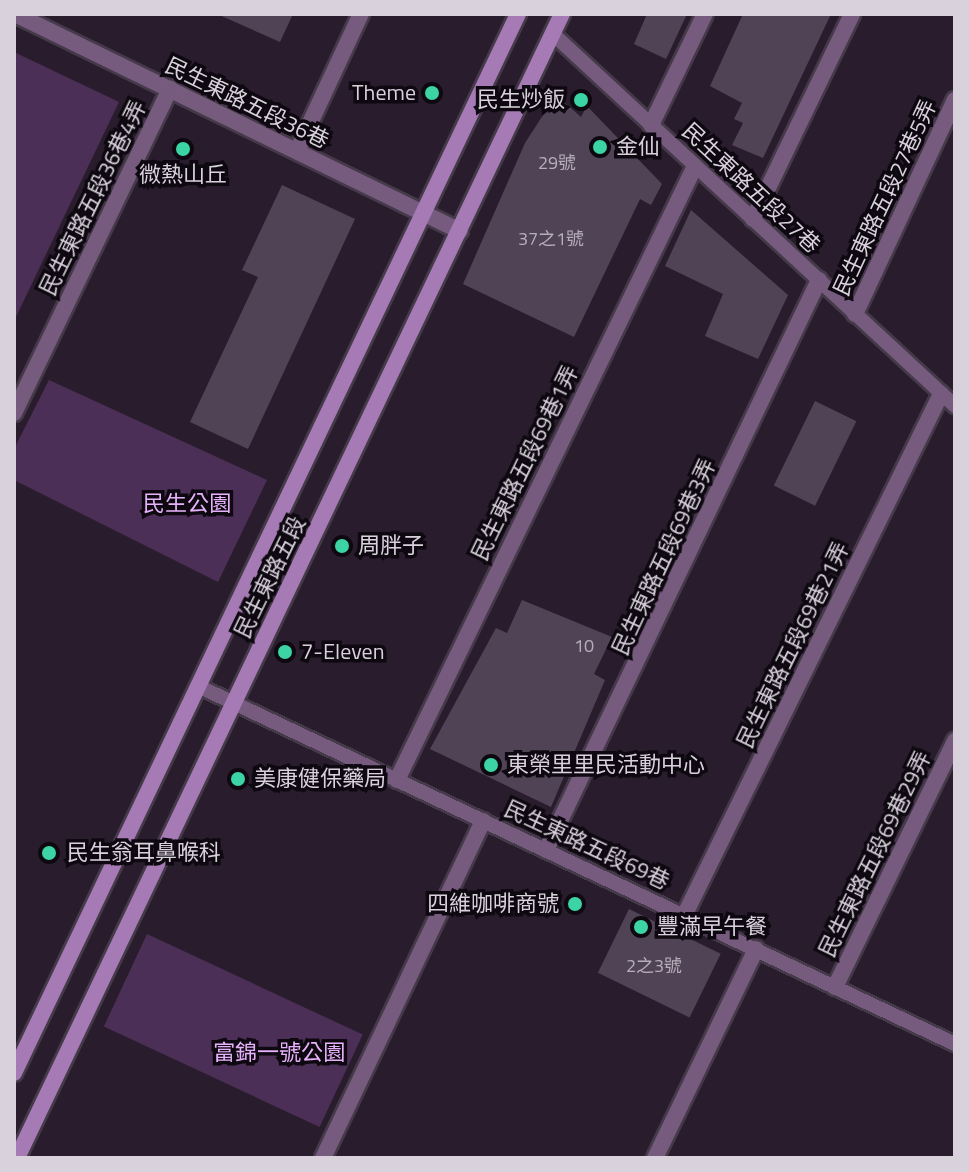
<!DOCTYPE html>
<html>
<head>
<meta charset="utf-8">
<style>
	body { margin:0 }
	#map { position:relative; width:969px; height:1172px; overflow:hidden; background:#291d2d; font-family:"Titillium Web","Noto Sans TC",sans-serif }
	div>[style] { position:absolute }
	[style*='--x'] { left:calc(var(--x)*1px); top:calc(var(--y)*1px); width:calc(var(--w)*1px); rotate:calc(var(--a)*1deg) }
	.green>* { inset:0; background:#4c2f56; transform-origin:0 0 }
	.building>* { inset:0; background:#514356; transform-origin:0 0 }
	.roads { filter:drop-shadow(2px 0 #453a49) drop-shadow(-2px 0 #453a49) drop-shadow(0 2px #453a49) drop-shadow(0 -2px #453a49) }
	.lane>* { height:14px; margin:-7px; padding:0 7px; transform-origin:7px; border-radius:7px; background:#765b7f }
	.street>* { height:16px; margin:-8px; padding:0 8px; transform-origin:8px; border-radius:8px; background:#765b7f }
	.secondary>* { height:16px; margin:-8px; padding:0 8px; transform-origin:8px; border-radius:8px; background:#a67bb5 }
	.dots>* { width:22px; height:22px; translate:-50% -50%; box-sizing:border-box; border:4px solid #0e0910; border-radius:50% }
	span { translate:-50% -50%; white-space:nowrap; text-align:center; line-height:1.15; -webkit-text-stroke:7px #0e0910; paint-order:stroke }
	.number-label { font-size:18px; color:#b7aeba }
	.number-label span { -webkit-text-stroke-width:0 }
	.poi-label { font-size:22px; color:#d9d1dc }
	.right { translate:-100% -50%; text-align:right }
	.left { translate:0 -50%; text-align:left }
	.street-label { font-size:22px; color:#d9d1dc }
	.park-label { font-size:22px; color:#e6b1fa }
	.frame { position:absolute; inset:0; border:16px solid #d9d1dc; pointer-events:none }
</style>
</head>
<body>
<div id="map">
	<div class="green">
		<div style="clip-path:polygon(14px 52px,119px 102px,14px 321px)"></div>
		<div style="clip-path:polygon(49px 380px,267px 480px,218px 582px,14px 480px,14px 449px)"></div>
		<div style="left:147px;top:934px;width:238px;height:102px;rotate:25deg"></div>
	</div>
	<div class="building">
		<div style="clip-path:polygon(217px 14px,293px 14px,280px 42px)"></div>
		<div style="clip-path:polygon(647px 14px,687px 14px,666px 59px,634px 44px)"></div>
		<div style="clip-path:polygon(743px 14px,831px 14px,763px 158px,732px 145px,743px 123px,734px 119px,742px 103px,710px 86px)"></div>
		<div style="clip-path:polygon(556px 95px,581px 117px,587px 106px,662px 184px,651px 205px,640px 199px,574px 337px,463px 284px,525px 143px)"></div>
		<div style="clip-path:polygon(282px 185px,355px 219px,248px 449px,190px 422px,258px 277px,242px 270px)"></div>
		<div style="clip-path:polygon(691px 210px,788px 295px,758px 359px,705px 336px,723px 294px,665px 266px)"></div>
		<div style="left:815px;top:401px;width:46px;height:94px;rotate:26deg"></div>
		<div style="clip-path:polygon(522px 600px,612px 637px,594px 674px,605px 680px,551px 807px,430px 749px,496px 628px,507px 633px)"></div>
		<div style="left:629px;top:909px;width:102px;height:71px;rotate:26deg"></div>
	</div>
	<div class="roads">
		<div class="lane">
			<div style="--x:553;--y:34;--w:548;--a:42.78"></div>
			<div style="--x:200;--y:687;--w:835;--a:25.31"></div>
		</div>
		<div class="street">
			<div style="--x:15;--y:14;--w:495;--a:26"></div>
			<div style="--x:651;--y:125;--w:123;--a:-64.1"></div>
			<div style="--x:297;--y:151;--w:151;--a:-65"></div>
			<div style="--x:753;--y:219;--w:228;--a:-64.2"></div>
			<div style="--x:855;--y:314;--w:236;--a:-65"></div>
			<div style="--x:14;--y:413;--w:360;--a:-64.3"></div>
			<div style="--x:397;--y:780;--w:682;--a:-64.11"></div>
			<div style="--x:546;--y:850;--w:632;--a:-64.41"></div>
			<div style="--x:684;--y:916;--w:582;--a:-63.79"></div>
			<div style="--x:835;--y:987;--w:274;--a:-64"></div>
			<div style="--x:323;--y:1158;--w:373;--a:-64.6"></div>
			<div style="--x:655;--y:1158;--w:232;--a:-64.2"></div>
		</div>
		<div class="secondary">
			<div style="--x:14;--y:1073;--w:1173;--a:-64.55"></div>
			<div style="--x:17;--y:1158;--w:1267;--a:-64.53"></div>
		</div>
	</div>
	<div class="dots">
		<div style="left:432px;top:93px;background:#3cd4a4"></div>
		<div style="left:581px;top:100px;background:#3cd4a4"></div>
		<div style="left:600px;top:147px;background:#3cd4a4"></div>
		<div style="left:183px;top:149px;background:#3cd4a4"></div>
		<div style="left:342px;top:546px;background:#3cd4a4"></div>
		<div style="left:285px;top:652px;background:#3cd4a4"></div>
		<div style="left:491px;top:765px;background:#3cd4a4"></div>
		<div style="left:238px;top:779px;background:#3cd4a4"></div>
		<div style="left:49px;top:853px;background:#3cd4a4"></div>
		<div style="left:575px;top:904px;background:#3cd4a4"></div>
		<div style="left:641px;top:927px;background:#3cd4a4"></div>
	</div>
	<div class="number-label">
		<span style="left:557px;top:163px">29號</span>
		<span style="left:551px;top:239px">37之1號</span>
		<span style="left:584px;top:646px">10</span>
		<span style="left:654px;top:966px">2之3號</span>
	</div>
	<div class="poi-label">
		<span class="right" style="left:416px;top:93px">Theme</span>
		<span class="right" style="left:565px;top:100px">民生炒飯</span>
		<span class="left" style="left:616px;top:147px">金仙</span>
		<span style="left:183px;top:175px">微熱山丘</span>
		<span class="left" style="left:358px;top:546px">周胖子</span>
		<span class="left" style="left:301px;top:652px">7-Eleven</span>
		<span class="left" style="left:507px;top:765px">東榮里里民活動中心</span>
		<span class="left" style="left:254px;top:779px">美康健保藥局</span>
		<span class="left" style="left:67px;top:853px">民生翁耳鼻喉科</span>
		<span class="right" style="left:559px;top:904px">四維咖啡商號</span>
		<span class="left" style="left:657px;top:927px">豐滿早午餐</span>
	</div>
	<div class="street-label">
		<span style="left:247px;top:103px;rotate:26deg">民生東路五段36巷</span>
		<span style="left:751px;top:188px;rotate:43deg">民生東路五段27巷</span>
		<span style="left:93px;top:198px;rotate:-64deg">民生東路五段36巷4弄</span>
		<span style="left:885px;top:198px;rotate:-65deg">民生東路五段27巷5弄</span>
		<span style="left:525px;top:463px;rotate:-64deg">民生東路五段69巷1弄</span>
		<span style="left:664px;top:557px;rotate:-65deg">民生東路五段69巷3弄</span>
		<span style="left:270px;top:577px;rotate:-64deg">民生東路五段</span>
		<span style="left:793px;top:645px;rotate:-64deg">民生東路五段69巷21弄</span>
		<span style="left:587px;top:845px;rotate:25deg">民生東路五段69巷</span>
		<span style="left:875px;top:854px;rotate:-64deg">民生東路五段69巷29弄</span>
	</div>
	<div class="park-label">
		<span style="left:187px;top:504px">民生公園</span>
		<span style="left:279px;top:1053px">富錦一號公園</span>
	</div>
	<div class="frame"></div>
</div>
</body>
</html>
